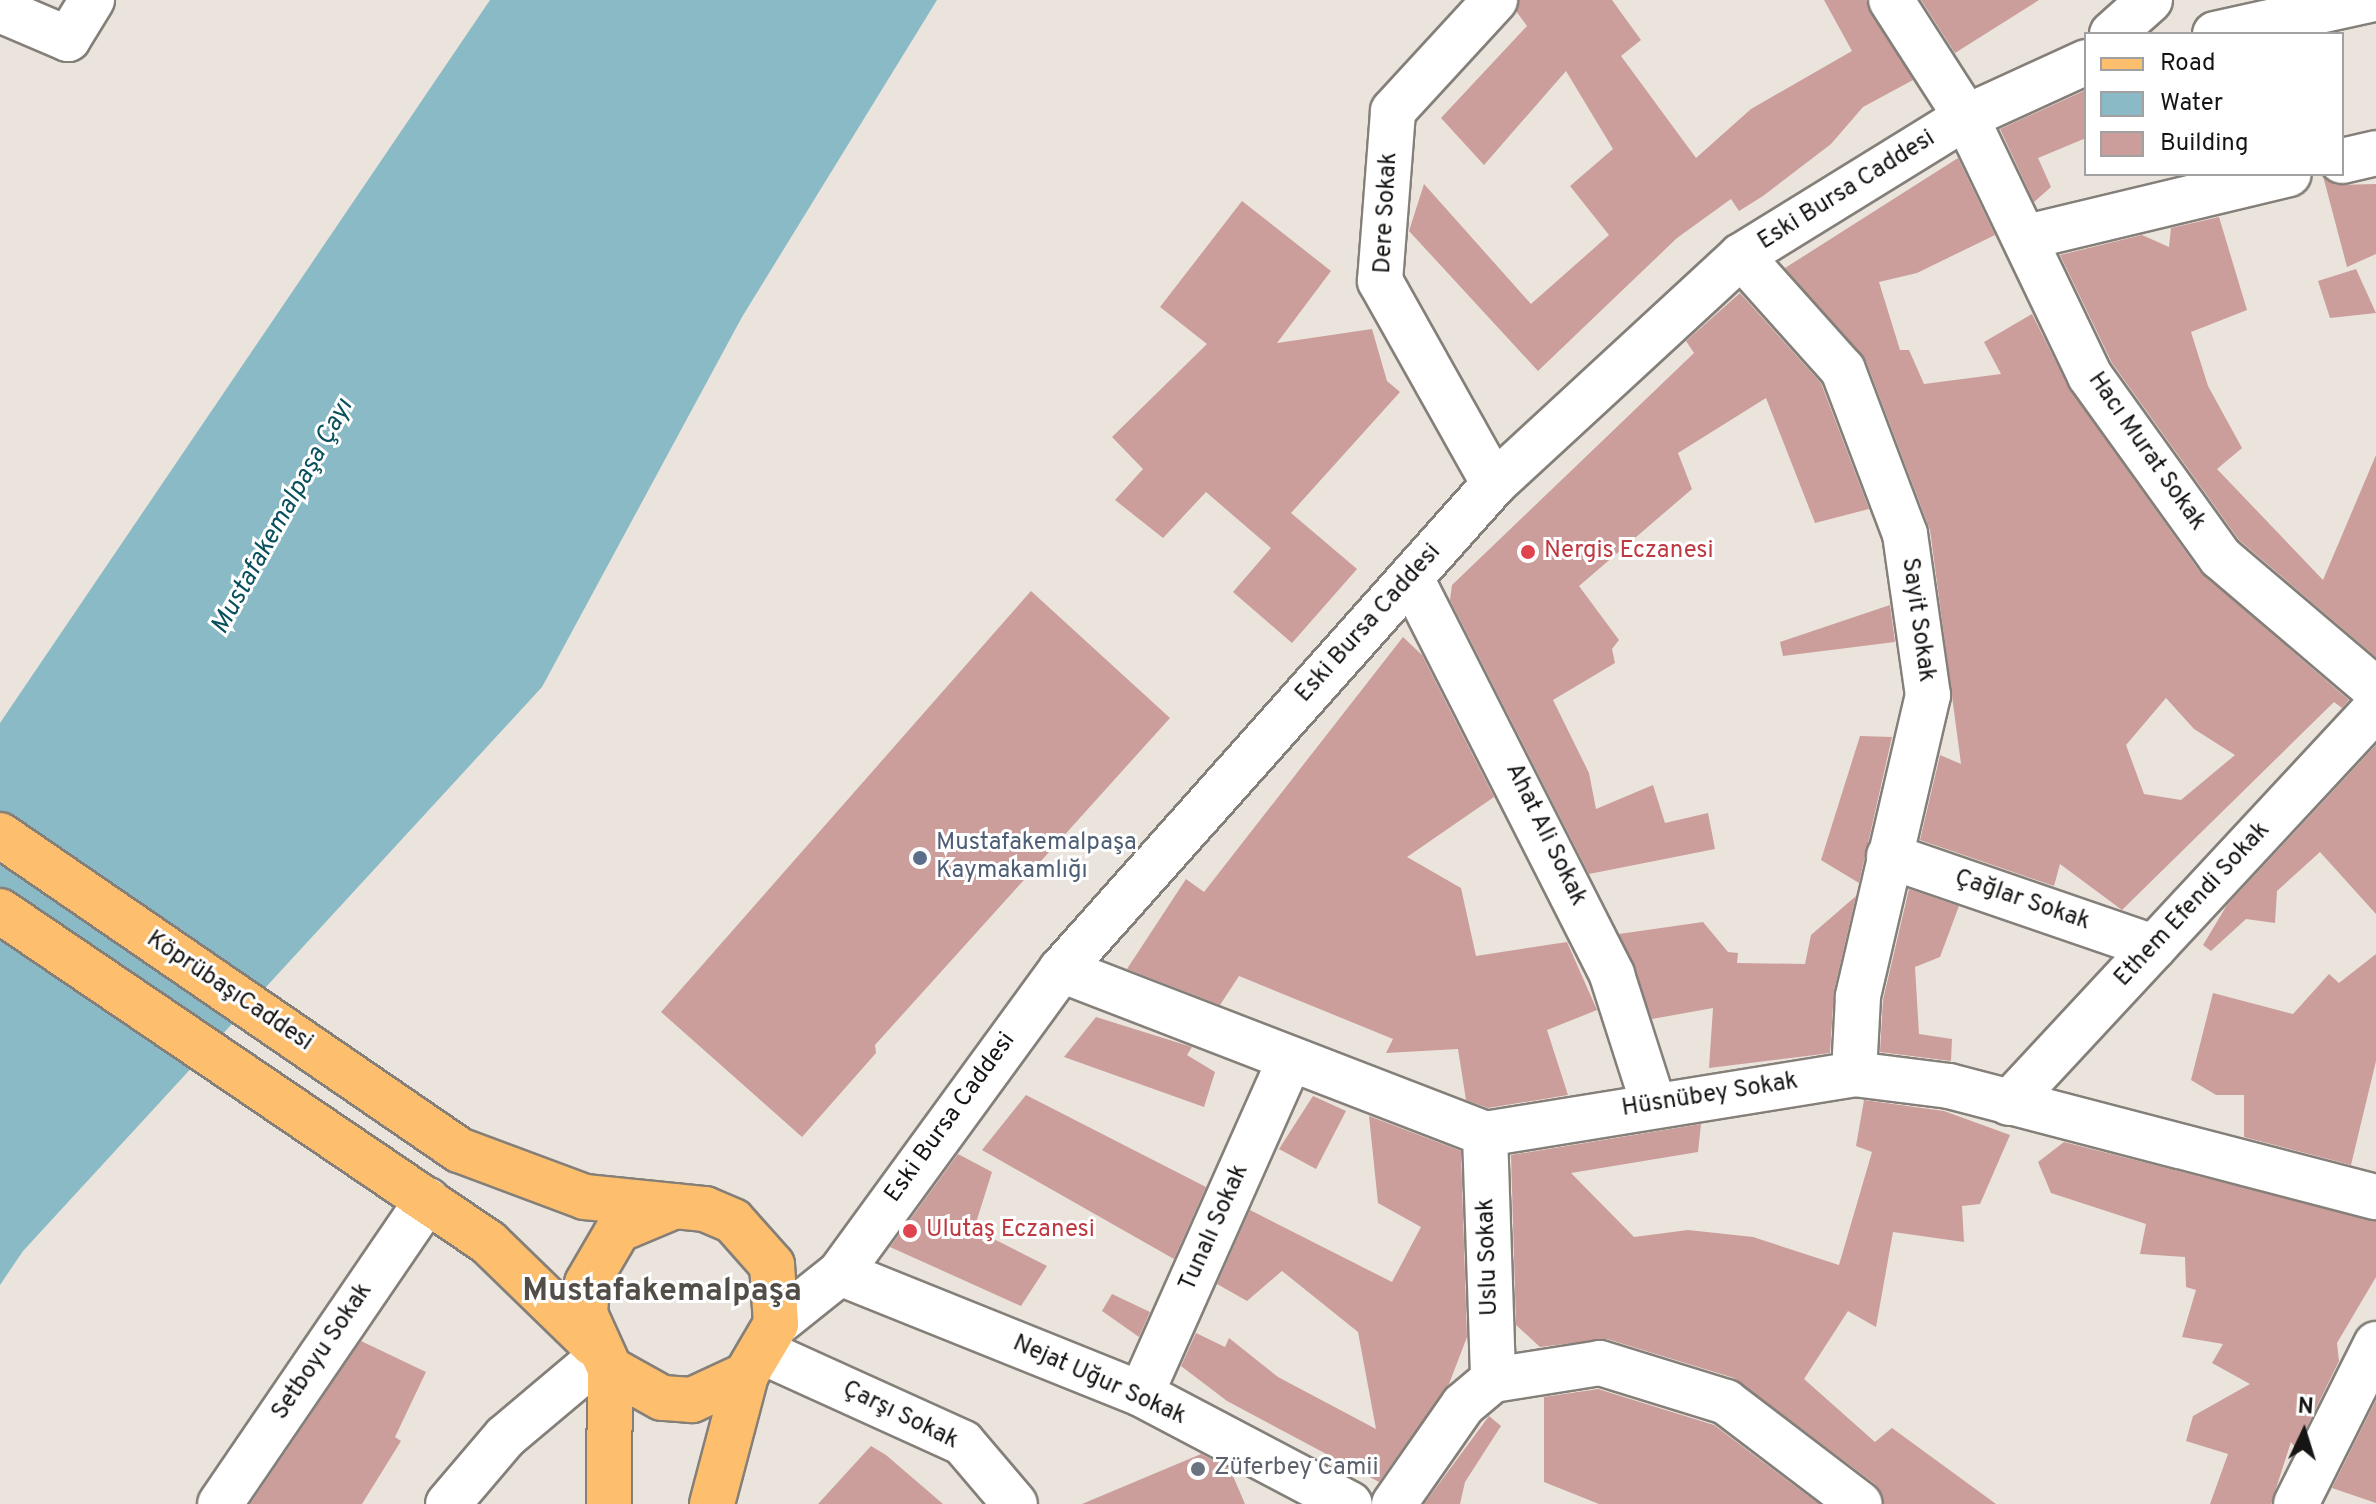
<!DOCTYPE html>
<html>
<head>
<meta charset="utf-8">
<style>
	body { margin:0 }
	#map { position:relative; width:2376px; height:1504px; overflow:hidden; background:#eae4dd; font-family:Overpass,sans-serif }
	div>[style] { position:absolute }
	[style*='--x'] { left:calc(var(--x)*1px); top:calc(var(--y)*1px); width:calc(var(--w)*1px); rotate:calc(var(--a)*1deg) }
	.water>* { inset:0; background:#89bac5 }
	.building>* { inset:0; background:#cb9e9b }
	.roads { filter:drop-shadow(2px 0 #857f79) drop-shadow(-2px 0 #857f79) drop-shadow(0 2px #857f79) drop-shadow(0 -2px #857f79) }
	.minor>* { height:44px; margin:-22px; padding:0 22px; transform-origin:22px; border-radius:22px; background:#fff }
	.major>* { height:44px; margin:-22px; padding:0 22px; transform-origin:22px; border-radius:22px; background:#fdbf6d }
	.dots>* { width:22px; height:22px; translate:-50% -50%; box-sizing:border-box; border:4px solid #fff; border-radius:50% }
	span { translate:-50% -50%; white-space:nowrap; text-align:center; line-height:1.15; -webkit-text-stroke:6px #fff; paint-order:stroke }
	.street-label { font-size:24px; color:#171513 }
	.health-label { font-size:24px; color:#be3a42 }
	.left { translate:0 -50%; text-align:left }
	.service-label { font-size:24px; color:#4e5e75 }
	.worship-label { font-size:24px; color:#5b616d }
	.water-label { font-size:26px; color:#08505d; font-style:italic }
	.district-label { font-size:32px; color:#524d47; font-weight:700 }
	.legend { position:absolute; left:2084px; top:32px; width:260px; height:144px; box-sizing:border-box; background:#fff; border:2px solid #a2a1a1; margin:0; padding:10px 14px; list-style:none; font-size:24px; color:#171513 }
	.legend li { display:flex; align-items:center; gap:16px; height:40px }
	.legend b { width:40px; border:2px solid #a2a1a1 }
	.north { position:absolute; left:2264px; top:1392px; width:80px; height:80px; -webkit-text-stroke:6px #fff; paint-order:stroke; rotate:4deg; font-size:22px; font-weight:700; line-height:32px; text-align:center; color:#171513 }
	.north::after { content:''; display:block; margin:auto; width:28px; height:36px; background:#171513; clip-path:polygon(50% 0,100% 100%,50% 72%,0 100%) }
</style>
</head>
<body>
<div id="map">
	<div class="water">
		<div style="clip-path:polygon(490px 0,937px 0,742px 317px,542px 687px,23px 1251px,0 1285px,0 723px)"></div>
	</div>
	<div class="building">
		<div style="clip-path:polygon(1519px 0,1612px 0,1641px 40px,1621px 56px,1696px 158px,1751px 109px,1852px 51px,1824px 0,1866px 0,1913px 80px,1863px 107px,1831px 144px,1763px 196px,1739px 211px,1731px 199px,1677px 238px,1538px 371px,1409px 231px,1424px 184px,1531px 304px,1609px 235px,1570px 186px,1613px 149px,1566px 71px,1484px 165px,1441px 118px,1527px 26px,1516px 11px)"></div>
		<div style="clip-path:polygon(1921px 0,2039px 0,1955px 53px)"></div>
		<div style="clip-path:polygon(2086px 90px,2086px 138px,2038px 158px,2051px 187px,2034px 202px,2000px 129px)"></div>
		<div style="clip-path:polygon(evenodd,1958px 158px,1995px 235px,1917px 273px,1879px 282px,1900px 350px,1909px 350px,1924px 384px,2001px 374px,1984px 342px,2032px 314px,2070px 390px,2200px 572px,2349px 700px,2342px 708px,2334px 702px,2122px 910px,2060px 864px,2054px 886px,1920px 840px,1940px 755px,1961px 764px,1930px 530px,1866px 361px,1785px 268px,1958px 158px,2166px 698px,2194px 729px,2235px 755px,2181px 800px,2144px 794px,2126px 745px,2166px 698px)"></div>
		<div style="clip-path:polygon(2323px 176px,2336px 185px,2376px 184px,2376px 254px,2347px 267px)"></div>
		<div style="clip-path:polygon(1242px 201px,1331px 271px,1277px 343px,1372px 329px,1387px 381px,1400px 392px,1291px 513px,1357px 569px,1292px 643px,1233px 592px,1271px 548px,1206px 492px,1163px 538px,1115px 500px,1143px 469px,1112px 437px,1207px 344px,1160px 307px)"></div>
		<div style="clip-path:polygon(2219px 217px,2247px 310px,2191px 332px,2208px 386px,2242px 448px,2217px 469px,2323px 580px,2376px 455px,2376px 657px,2239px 540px,2112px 363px,2060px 255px,2142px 235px,2169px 247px,2171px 228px)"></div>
		<div style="clip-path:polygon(2356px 269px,2376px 313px,2330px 318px,2318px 281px)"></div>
		<div style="clip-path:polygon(1740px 293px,1821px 383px,1869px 509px,1815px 523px,1766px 398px,1678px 453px,1692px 489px,1579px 586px,1619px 640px,1612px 649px,1615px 663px,1553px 700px,1589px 773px,1596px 809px,1653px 785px,1665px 823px,1708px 813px,1715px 849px,1589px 874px,1450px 600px,1452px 585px,1694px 353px,1686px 341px)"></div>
		<div style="clip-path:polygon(1031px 591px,1170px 718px,875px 1045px,876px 1053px,802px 1137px,661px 1012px)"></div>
		<div style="clip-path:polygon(1890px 605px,1895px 642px,1783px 656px,1780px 642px)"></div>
		<div style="clip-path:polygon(1403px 637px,1422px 655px,1494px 797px,1407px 857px,1461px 888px,1476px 956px,1567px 942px,1597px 1010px,1547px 1030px,1568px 1095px,1488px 1108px,1466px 1100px,1458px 1049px,1386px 1053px,1393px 1039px,1239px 976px,1220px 1005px,1127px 969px,1186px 879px,1204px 892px)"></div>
		<div style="clip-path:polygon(1860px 736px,1892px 737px,1859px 883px,1821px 860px)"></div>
		<div style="clip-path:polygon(2376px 745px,2376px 914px,2320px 852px,2277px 891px,2275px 923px,2246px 919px,2211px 951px,2203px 945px,2227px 905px)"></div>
		<div style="clip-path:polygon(1909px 889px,1959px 906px,1940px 957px,1915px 967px,1919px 1034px,1952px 1039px,1951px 1061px,1880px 1052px,1883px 1000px)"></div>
		<div style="clip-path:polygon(1856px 896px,1834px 991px,1830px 1053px,1807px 1056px,1709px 1068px,1713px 1008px,1652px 1019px,1619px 934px,1703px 922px,1728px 952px,1738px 953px,1737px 963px,1805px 964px,1811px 935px)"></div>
		<div style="clip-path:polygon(2376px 954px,2376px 1061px,2351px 1165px,2244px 1137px,2244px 1095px,2216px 1095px,2191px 1080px,2213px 993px,2293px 1014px,2329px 974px,2339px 983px)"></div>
		<div style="clip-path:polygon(1096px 1017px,1192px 1047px,1187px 1055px,1215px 1072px,1204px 1107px,1064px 1057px)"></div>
		<div style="clip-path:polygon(1026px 1095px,1206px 1187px,1174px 1259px,982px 1150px)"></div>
		<div style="clip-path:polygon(1313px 1096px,1346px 1111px,1316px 1169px,1279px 1149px)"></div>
		<div style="clip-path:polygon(1864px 1100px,1944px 1111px,2010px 1135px,1980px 1204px,1962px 1206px,1964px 1242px,1893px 1232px,1876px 1327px,1848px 1311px,1804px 1379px,1875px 1442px,1892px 1428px,1996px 1504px,1884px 1504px,1875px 1484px,1734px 1378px,1607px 1339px,1540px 1347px,1516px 1325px,1511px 1155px,1701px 1124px,1698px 1152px,1571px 1173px,1634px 1237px,1688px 1230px,1753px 1237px,1839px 1265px,1872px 1152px,1856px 1146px)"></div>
		<div style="clip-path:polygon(1369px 1116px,1461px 1151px,1467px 1337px,1449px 1384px,1379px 1482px,1227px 1401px,1181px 1366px,1196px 1333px,1225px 1347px,1229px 1338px,1278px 1377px,1376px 1429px,1358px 1332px,1282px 1271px,1247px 1301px,1217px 1284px,1250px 1210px,1392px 1282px,1421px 1227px,1378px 1203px)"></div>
		<div style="clip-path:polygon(2064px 1142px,2376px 1221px,2376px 1277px,2337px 1343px,2339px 1361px,2296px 1449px,2291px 1442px,2271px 1504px,2210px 1504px,2228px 1454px,2186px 1441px,2193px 1416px,2250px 1384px,2212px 1363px,2223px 1344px,2182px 1337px,2196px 1290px,2186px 1287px,2185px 1257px,2140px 1254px,2146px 1224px,2051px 1193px,2038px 1162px)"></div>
		<div style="clip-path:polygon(958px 1154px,992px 1172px,974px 1229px,1047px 1266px,1021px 1306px,890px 1247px)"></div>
		<div style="clip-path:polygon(1112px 1294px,1150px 1312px,1139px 1337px,1102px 1311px)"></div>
		<div style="clip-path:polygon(361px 1341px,426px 1372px,395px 1437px,401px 1441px,362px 1504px,250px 1504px)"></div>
		<div style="clip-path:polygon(1598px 1389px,1714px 1425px,1819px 1504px,1599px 1504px,1544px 1482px,1544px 1397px)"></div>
		<div style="clip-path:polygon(2376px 1400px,2376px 1503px,2332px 1488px)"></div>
		<div style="clip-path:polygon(1489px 1416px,1501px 1426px,1465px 1482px,1460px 1504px,1424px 1504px)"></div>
		<div style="clip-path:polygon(871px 1446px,886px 1455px,943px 1504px,818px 1504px)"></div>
		<div style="clip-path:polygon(1201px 1454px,1230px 1469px,1245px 1504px,1082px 1504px)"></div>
	</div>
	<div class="roads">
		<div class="minor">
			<div style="--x:1891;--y:0;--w:139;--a:57.3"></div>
			<div style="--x:1966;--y:117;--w:287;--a:64.4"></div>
			<div style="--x:2090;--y:376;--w:223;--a:54.3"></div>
			<div style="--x:2220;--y:557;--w:205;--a:40.4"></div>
			<div style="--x:0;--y:10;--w:74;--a:23.1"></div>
			<div style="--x:68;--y:39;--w:46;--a:-58.4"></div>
			<div style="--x:2112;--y:34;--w:51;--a:-41.8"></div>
			<div style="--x:2215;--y:34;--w:159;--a:-12.4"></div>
			<div style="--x:2342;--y:161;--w:35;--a:-13"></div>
			<div style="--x:2027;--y:237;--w:269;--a:-13.5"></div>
			<div style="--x:1741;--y:256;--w:153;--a:48.2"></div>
			<div style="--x:1843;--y:370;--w:175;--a:69.3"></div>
			<div style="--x:1905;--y:534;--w:163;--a:81.9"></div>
			<div style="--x:1928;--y:695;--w:310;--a:103.1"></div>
			<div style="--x:1858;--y:997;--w:77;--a:93"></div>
			<div style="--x:1494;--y:484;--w:233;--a:-119.3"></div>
			<div style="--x:1380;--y:281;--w:170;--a:-85.6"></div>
			<div style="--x:1393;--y:111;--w:151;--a:-47.4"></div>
			<div style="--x:1411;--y:578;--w:445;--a:63.1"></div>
			<div style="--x:1612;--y:975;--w:134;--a:72.2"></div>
			<div style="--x:1889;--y:856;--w:280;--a:19"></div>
			<div style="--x:1061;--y:970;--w:455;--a:21.1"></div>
			<div style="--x:1485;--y:1134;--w:374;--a:-9.2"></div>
			<div style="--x:1854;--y:1074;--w:96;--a:7.2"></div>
			<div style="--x:1949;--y:1086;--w:441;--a:14.6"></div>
			<div style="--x:2009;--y:1103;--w:539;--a:-47.1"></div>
			<div style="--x:1485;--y:1134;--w:246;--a:88.1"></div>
			<div style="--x:840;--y:1273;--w:324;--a:21.9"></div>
			<div style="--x:1141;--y:1394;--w:236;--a:27.8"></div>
			<div style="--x:776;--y:1324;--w:82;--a:-38.6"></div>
			<div style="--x:840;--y:1273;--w:375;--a:-53.9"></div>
			<div style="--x:1061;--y:970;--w:651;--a:-48.3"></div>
			<div style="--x:1494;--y:484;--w:336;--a:-42.7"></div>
			<div style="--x:1741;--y:256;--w:264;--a:-31.7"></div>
			<div style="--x:1966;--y:117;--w:132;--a:-24.6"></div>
			<div style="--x:765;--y:1353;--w:217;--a:24.4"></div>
			<div style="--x:963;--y:1443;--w:80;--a:49.6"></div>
			<div style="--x:1141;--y:1394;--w:364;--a:-66"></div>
			<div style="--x:220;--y:1504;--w:368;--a:-55.7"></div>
			<div style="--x:448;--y:1504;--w:88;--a:-49.6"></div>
			<div style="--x:505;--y:1437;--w:124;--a:-40.1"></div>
			<div style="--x:1394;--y:1504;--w:121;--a:-55.1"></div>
			<div style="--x:1463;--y:1405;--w:39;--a:-40"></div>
			<div style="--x:1493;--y:1380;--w:108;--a:-9"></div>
			<div style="--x:1600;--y:1363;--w:132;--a:17.2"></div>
			<div style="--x:1726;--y:1402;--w:168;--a:37.3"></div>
			<div style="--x:2296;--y:1504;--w:179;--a:-63.4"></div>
		</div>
		<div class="major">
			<div style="--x:0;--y:835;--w:557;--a:34.46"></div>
			<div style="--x:459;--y:1150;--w:134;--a:20.5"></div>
			<div style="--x:585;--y:1197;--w:121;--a:5.7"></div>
			<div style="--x:705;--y:1209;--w:30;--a:23"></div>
			<div style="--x:733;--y:1221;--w:59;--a:48.4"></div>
			<div style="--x:772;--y:1265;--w:59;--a:86.1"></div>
			<div style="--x:776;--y:1324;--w:59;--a:120.5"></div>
			<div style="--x:746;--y:1375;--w:60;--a:155.2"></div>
			<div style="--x:692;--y:1400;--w:30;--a:-176"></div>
			<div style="--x:662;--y:1398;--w:60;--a:-150.9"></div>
			<div style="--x:610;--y:1369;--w:60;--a:-114.4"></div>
			<div style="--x:585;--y:1314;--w:31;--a:-86"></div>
			<div style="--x:587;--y:1283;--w:61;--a:-59.7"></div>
			<div style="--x:618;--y:1230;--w:62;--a:-22.8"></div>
			<div style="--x:0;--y:911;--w:591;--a:34.17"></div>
			<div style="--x:489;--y:1243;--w:145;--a:44.2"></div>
			<div style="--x:609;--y:1504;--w:135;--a:-89.6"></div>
			<div style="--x:712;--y:1504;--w:133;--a:-75.2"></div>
		</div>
	</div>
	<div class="dots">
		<div style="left:1528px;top:552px;background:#e0444e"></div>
		<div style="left:920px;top:858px;background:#5c6f8a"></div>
		<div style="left:910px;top:1231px;background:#e0444e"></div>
		<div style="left:1198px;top:1469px;background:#6b7280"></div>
	</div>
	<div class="street-label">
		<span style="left:1847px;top:191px;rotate:-32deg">Eski Bursa Caddesi</span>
		<span style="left:1387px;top:213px;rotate:-87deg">Dere Sokak</span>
		<span style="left:2146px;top:452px;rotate:55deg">Hacı Murat Sokak</span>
		<span style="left:1917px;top:620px;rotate:82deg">Sayit Sokak</span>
		<span style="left:1369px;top:624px;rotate:-48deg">Eski Bursa Caddesi</span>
		<span style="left:1545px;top:835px;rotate:64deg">Ahat Ali Sokak</span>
		<span style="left:2022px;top:901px;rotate:19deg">Çağlar Sokak</span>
		<span style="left:2193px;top:905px;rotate:-47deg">Ethem Efendi Sokak</span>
		<span style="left:229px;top:992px;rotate:34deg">KöprübaşıCaddesi</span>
		<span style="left:1710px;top:1096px;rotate:-9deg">Hüsnübey Sokak</span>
		<span style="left:951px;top:1118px;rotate:-54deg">Eski Bursa Caddesi</span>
		<span style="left:1215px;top:1228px;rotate:-66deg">Tunalı Sokak</span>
		<span style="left:1489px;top:1257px;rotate:-92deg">Uslu Sokak</span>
		<span style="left:323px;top:1352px;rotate:-56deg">Setboyu Sokak</span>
		<span style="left:1099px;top:1381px;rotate:24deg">Nejat Uğur Sokak</span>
		<span style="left:900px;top:1416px;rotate:26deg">Çarşı Sokak</span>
	</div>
	<div class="health-label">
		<span class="left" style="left:1544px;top:552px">Nergis Eczanesi</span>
		<span class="left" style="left:926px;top:1231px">Ulutaş Eczanesi</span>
	</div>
	<div class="service-label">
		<span class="left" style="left:936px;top:858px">Mustafakemalpaşa<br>Kaymakamlığı</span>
	</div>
	<div class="worship-label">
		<span class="left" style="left:1214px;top:1469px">Züferbey Camii</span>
	</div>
	<div class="water-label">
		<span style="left:283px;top:517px;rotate:-61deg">Mustafakemalpaşa Çayı</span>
	</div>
	<div class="district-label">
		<span style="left:662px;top:1292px">Mustafakemalpaşa</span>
	</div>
	<ul class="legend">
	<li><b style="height:10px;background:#fdbf6d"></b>Road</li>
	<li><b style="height:22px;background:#89bac5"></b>Water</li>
	<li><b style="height:22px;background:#cb9e9b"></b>Building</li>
	</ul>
	<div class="north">N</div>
</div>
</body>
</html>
